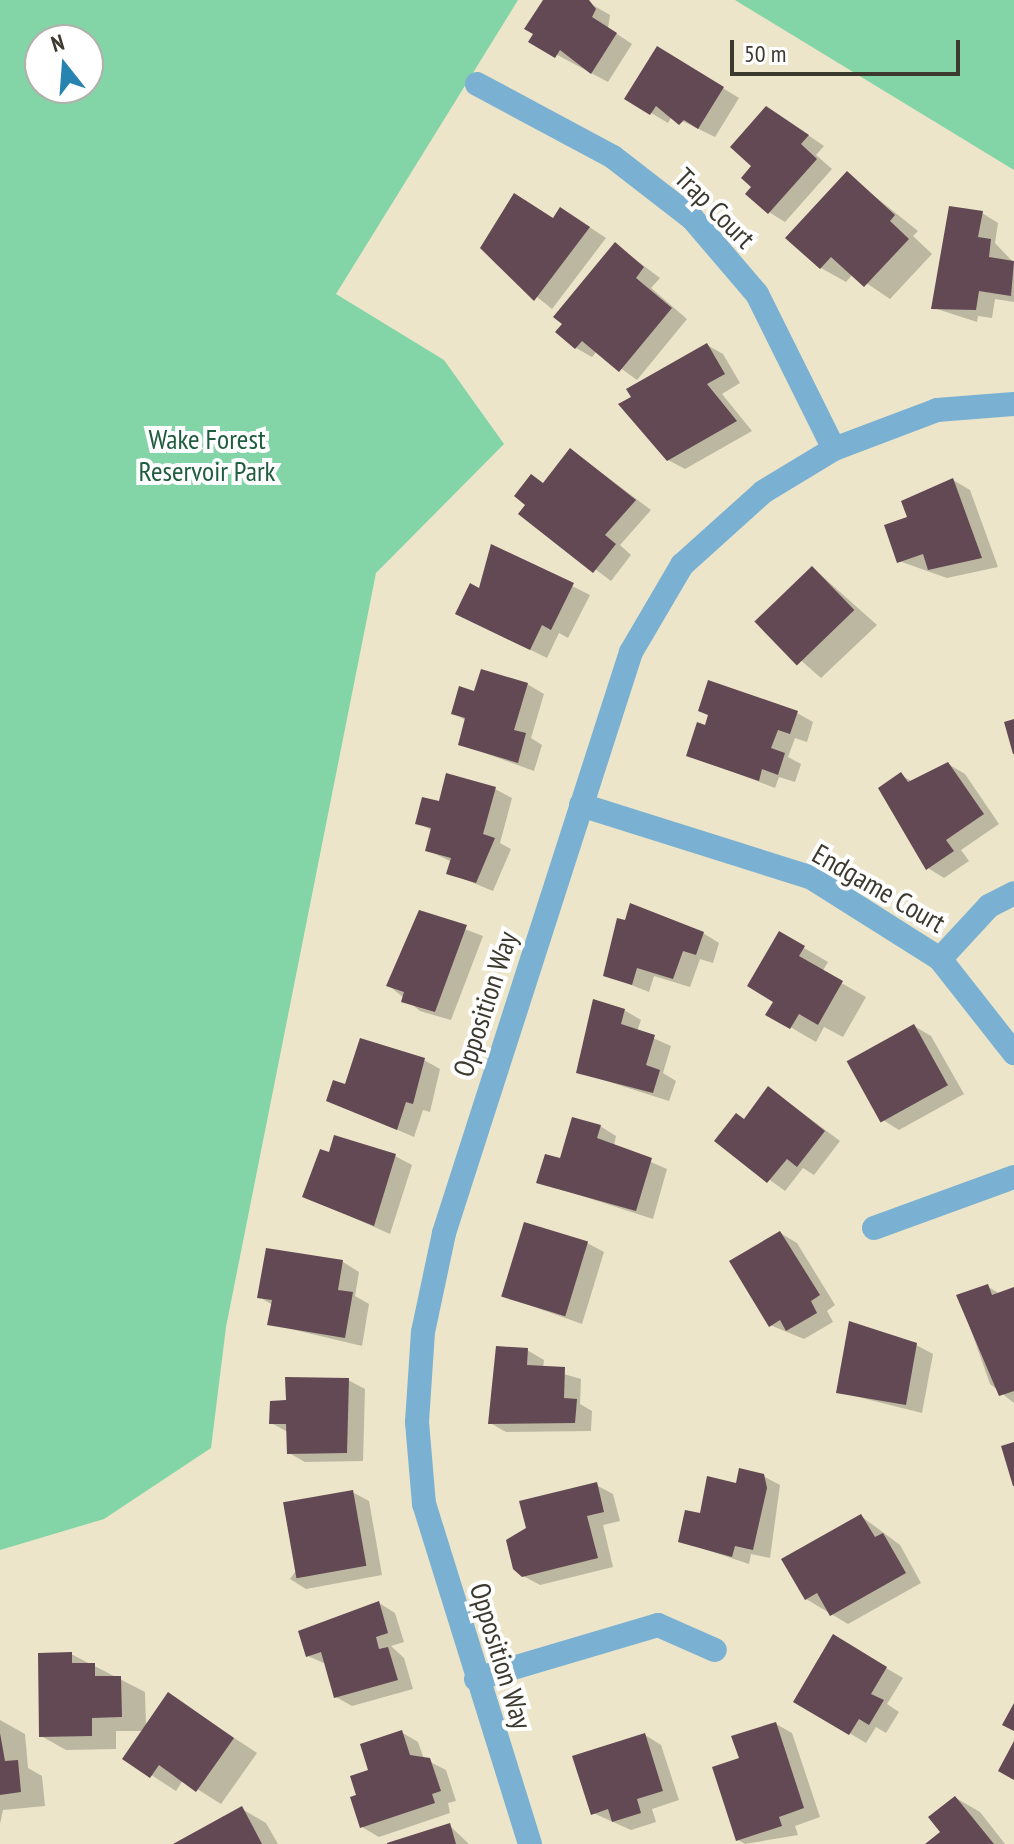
<!DOCTYPE html>
<html>
<head>
<meta charset="utf-8">
<style>
	body { margin:0 }
	#map { position:relative; width:1014px; height:1844px; overflow:hidden; background:#ece5c9; font-family:"PT Sans Narrow",sans-serif }
	div>[style] { position:absolute }
	[style*='--x'] { left:calc(var(--x)*1px); top:calc(var(--y)*1px); width:calc(var(--w)*1px); rotate:calc(var(--a)*1deg) }
	.green>* { inset:0; background:#83d4a6 }
	.shadow>* { inset:0; background:#0003 }
	.building>* { inset:0; background:#624954; transform-origin:0 0 }
	.minor>* { height:24px; margin:-12px; padding:0 12px; transform-origin:12px; border-radius:12px; background:#7ab1d2 }
	span { translate:-50% -50%; white-space:nowrap; text-align:center; line-height:1.15; -webkit-text-stroke:8px #fff; paint-order:stroke }
	.street-label { font-size:28px; color:#3c392e }
	.park-label { font-size:28px; color:#205d3f }
	.north { position:absolute; left:24px; top:24px; width:80px; height:80px; box-sizing:border-box; background:#fff; border:2px solid #b1b0ab; border-radius:50%; rotate:343deg; font-size:22px; font-weight:700; line-height:32px; text-align:center; color:#3c392e }
	.north::after { content:''; display:block; margin:auto; width:28px; height:36px; background:#2783b0; clip-path:polygon(50% 0,100% 100%,50% 72%,0 100%) }
	.scale { position:absolute; left:730px; top:40px; width:230px; height:36px; box-sizing:border-box; border:4px solid #3c392e; border-top:0; padding-left:10px; font-size:24px; line-height:28px; white-space:nowrap; color:#3c392e; -webkit-text-stroke:6px #fff; paint-order:stroke }
</style>
</head>
<body>
<div id="map">
	<div class="green">
		<div style="clip-path:polygon(evenodd,0 0,518px 0,336px 294px,444px 360px,504px 444px,376px 573px,226px 1327px,211px 1448px,104px 1519px,0 1550px,0 0,40px 40px,88px 40px,88px 88px,40px 88px,40px 40px)"></div>
		<div style="clip-path:polygon(735px 0,1014px 0,1014px 170px)"></div>
	</div>
	<div class="shadow">
		<div style="clip-path:polygon(545px 0,584px 0,610px 15px,608px 28px,632px 44px,608px 82px,531px 41px)"></div>
		<div style="clip-path:polygon(674px 58px,739px 98px,715px 137px,672px 116px,668px 123px,626px 98px)"></div>
		<div style="clip-path:polygon(783px 118px,824px 146px,816px 155px,832px 169px,785px 222px,769px 212px)"></div>
		<div style="clip-path:polygon(847px 174px,918px 231px,913px 236px,932px 254px,890px 299px,853px 274px,846px 282px,821px 268px,788px 238px)"></div>
		<div style="clip-path:polygon(982px 213px,998px 223px,995px 243px,1014px 263px,1014px 302px,995px 299px,992px 318px,978px 316px,977px 322px,934px 308px)"></div>
		<div style="clip-path:polygon(577px 219px,606px 238px,552px 309px,495px 263px,554px 220px)"></div>
		<div style="clip-path:polygon(616px 245px,660px 278px,651px 288px,687px 319px,637px 380px,597px 351px,592px 357px,576px 348px)"></div>
		<div style="clip-path:polygon(707px 345px,723px 354px,740px 383px,722px 394px,752px 431px,685px 469px,668px 460px)"></div>
		<div style="clip-path:polygon(571px 450px,651px 510px,620px 545px,631px 555px,611px 581px,521px 513px)"></div>
		<div style="clip-path:polygon(953px 480px,970px 490px,998px 567px,947px 578px,899px 561px,910px 518px)"></div>
		<div style="clip-path:polygon(492px 546px,590px 595px,568px 638px,559px 633px,547px 658px,474px 622px)"></div>
		<div style="clip-path:polygon(813px 568px,877px 625px,821px 678px,756px 621px)"></div>
		<div style="clip-path:polygon(527px 684px,544px 694px,531px 738px,542px 745px,534px 771px,460px 744px,467px 721px,453px 713px,475px 693px)"></div>
		<div style="clip-path:polygon(797px 713px,813px 722px,807px 742px,795px 738px,788px 757px,801px 764px,795px 782px,779px 777px,775px 788px,688px 755px,706px 727px)"></div>
		<div style="clip-path:polygon(948px 764px,965px 774px,999px 824px,961px 850px,969px 861px,944px 878px,928px 868px,901px 775px,913px 782px)"></div>
		<div style="clip-path:polygon(495px 789px,512px 798px,500px 843px,511px 849px,493px 891px,449px 873px,452px 862px,427px 850px,433px 831px,418px 823px,440px 804px)"></div>
		<div style="clip-path:polygon(420px 912px,483px 936px,451px 1020px,420px 1011px,388px 985px)"></div>
		<div style="clip-path:polygon(703px 933px,719px 943px,713px 963px,700px 959px,690px 987px,654px 976px,649px 992px,606px 975px)"></div>
		<div style="clip-path:polygon(780px 934px,828px 962px,822px 972px,866px 997px,843px 1037px,824px 1027px,816px 1042px,768px 1014px,776px 1001px)"></div>
		<div style="clip-path:polygon(624px 1010px,641px 1020px,637px 1031px,671px 1046px,663px 1073px,676px 1081px,669px 1101px,578px 1072px)"></div>
		<div style="clip-path:polygon(914px 1026px,931px 1036px,964px 1094px,899px 1130px,883px 1120px)"></div>
		<div style="clip-path:polygon(424px 1060px,440px 1069px,430px 1112px,423px 1110px,414px 1137px,328px 1100px)"></div>
		<div style="clip-path:polygon(769px 1088px,840px 1141px,814px 1175px,803px 1168px,785px 1191px,716px 1141px,745px 1121px)"></div>
		<div style="clip-path:polygon(600px 1126px,616px 1136px,614px 1146px,667px 1169px,653px 1219px,539px 1182px)"></div>
		<div style="clip-path:polygon(395px 1156px,412px 1165px,390px 1234px,304px 1196px)"></div>
		<div style="clip-path:polygon(780px 1233px,797px 1243px,835px 1305px,827px 1311px,833px 1322px,804px 1339px,770px 1325px)"></div>
		<div style="clip-path:polygon(587px 1243px,604px 1252px,582px 1324px,504px 1296px)"></div>
		<div style="clip-path:polygon(343px 1262px,359px 1272px,355px 1296px,369px 1304px,362px 1346px,270px 1324px,273px 1305px,259px 1297px)"></div>
		<div style="clip-path:polygon(987px 1286px,1000px 1294px,1014px 1290px,1014px 1403px,990px 1384px,959px 1296px)"></div>
		<div style="clip-path:polygon(916px 1345px,933px 1354px,922px 1413px,838px 1392px)"></div>
		<div style="clip-path:polygon(527px 1350px,544px 1360px,543px 1368px,581px 1379px,580px 1404px,592px 1411px,591px 1431px,506px 1432px,490px 1423px)"></div>
		<div style="clip-path:polygon(348px 1380px,365px 1389px,363px 1461px,305px 1462px,289px 1453px,288px 1432px,271px 1423px,288px 1402px)"></div>
		<div style="clip-path:polygon(763px 1476px,780px 1485px,770px 1558px,751px 1554px,749px 1564px,680px 1541px,737px 1485px)"></div>
		<div style="clip-path:polygon(596px 1485px,613px 1494px,620px 1521px,603px 1525px,613px 1567px,540px 1585px,523px 1576px)"></div>
		<div style="clip-path:polygon(352px 1492px,369px 1501px,382px 1575px,306px 1589px,290px 1579px)"></div>
		<div style="clip-path:polygon(861px 1516px,900px 1545px,921px 1583px,848px 1624px,806px 1599px)"></div>
		<div style="clip-path:polygon(379px 1603px,395px 1613px,404px 1642px,391px 1646px,404px 1658px,413px 1689px,352px 1706px,336px 1697px,326px 1664px,308px 1656px)"></div>
		<div style="clip-path:polygon(833px 1637px,903px 1678px,887px 1704px,899px 1712px,886px 1733px,876px 1727px,866px 1743px,796px 1701px)"></div>
		<div style="clip-path:polygon(71px 1654px,145px 1692px,146px 1727px,169px 1695px,257px 1753px,221px 1804px,183px 1780px,176px 1791px,125px 1758px,144px 1731px,116px 1731px,116px 1749px,66px 1750px,41px 1736px)"></div>
		<div style="clip-path:polygon(0 1720px,25px 1734px,28px 1768px,42px 1776px,45px 1806px,3px 1810px,0 1824px)"></div>
		<div style="clip-path:polygon(776px 1724px,792px 1733px,820px 1817px,795px 1826px,798px 1835px,745px 1844px,738px 1840px,741px 1759px)"></div>
		<div style="clip-path:polygon(401px 1732px,418px 1742px,424px 1759px,446px 1770px,456px 1801px,448px 1803px,450px 1813px,379px 1837px,362px 1827px,359px 1796px)"></div>
		<div style="clip-path:polygon(645px 1735px,661px 1745px,679px 1800px,652px 1809px,656px 1822px,631px 1830px,593px 1813px)"></div>
		<div style="clip-path:polygon(956px 1798px,980px 1812px,1005px 1844px,928px 1844px,943px 1833px)"></div>
		<div style="clip-path:polygon(242px 1809px,266px 1823px,278px 1844px,177px 1844px)"></div>
		<div style="clip-path:polygon(450px 1826px,469px 1844px,391px 1844px)"></div>
	</div>
	<div class="building">
		<div style="clip-path:polygon(543px 0,589px 0,596px 9px,592px 17px,617px 33px,591px 74px,560px 50px,555px 58px,528px 42px,533px 34px,524px 29px)"></div>
		<div style="clip-path:polygon(657px 46px,724px 87px,698px 129px,684px 120px,679px 125px,656px 106px,650px 115px,624px 99px)"></div>
		<div style="clip-path:polygon(766px 106px,809px 135px,801px 144px,817px 159px,768px 214px,745px 194px,751px 187px,741px 178px,751px 166px,730px 147px)"></div>
		<div style="clip-path:polygon(847px 171px,895px 215px,890px 221px,909px 239px,864px 287px,831px 257px,820px 269px,785px 238px)"></div>
		<div style="clip-path:polygon(514px 193px,553px 218px,560px 207px,590px 227px,534px 301px,480px 248px)"></div>
		<div style="clip-path:polygon(949px 206px,983px 211px,978px 237px,991px 239px,989px 257px,1014px 261px,1011px 296px,979px 291px,976px 310px,931px 309px)"></div>
		<div style="clip-path:polygon(615px 242px,644px 267px,636px 278px,672px 308px,619px 372px,582px 341px,575px 349px,555px 332px,562px 324px,553px 317px)"></div>
		<div style="clip-path:polygon(707px 343px,725px 374px,707px 384px,737px 421px,667px 461px,618px 404px,631px 397px,626px 389px)"></div>
		<div style="clip-path:polygon(570px 448px,636px 500px,605px 535px,616px 544px,593px 573px,518px 514px,525px 505px,514px 496px,531px 474px,543px 483px)"></div>
		<div style="clip-path:polygon(953px 478px,982px 558px,928px 570px,923px 554px,897px 563px,884px 525px,907px 517px,901px 501px)"></div>
		<div style="clip-path:polygon(491px 544px,574px 583px,551px 630px,542px 625px,530px 650px,455px 614px,470px 583px,479px 588px)"></div>
		<div style="left:812px;top:566px;width:61px;height:80px;rotate:46deg"></div>
		<div style="clip-path:polygon(481px 669px,528px 683px,514px 730px,526px 733px,518px 763px,458px 745px,465px 718px,451px 714px,459px 686px,474px 691px)"></div>
		<div style="clip-path:polygon(708px 680px,798px 711px,790px 734px,778px 730px,771px 748px,785px 753px,778px 775px,762px 769px,759px 781px,686px 756px,697px 722px,705px 725px,708px 715px,698px 711px)"></div>
		<div style="clip-path:polygon(1014px 719px,1014px 754px,1013px 754px,1004px 722px)"></div>
		<div style="clip-path:polygon(948px 762px,984px 814px,946px 840px,954px 851px,926px 870px,878px 788px,901px 772px,908px 782px)"></div>
		<div style="clip-path:polygon(446px 773px,496px 787px,483px 834px,495px 838px,476px 883px,446px 874px,451px 858px,425px 851px,431px 828px,415px 824px,422px 797px,439px 801px)"></div>
		<div style="clip-path:polygon(630px 903px,704px 932px,696px 955px,683px 951px,673px 979px,637px 968px,632px 985px,603px 976px,617px 918px,625px 920px)"></div>
		<div style="clip-path:polygon(419px 910px,467px 925px,435px 1012px,401px 1002px,404px 992px,386px 986px)"></div>
		<div style="clip-path:polygon(779px 931px,805px 946px,799px 956px,843px 981px,818px 1025px,799px 1014px,790px 1029px,765px 1015px,773px 1002px,747px 986px)"></div>
		<div style="clip-path:polygon(593px 999px,625px 1009px,621px 1024px,655px 1035px,646px 1065px,660px 1070px,653px 1093px,576px 1073px)"></div>
		<div style="left:914px;top:1024px;width:70px;height:77px;rotate:61deg"></div>
		<div style="clip-path:polygon(360px 1038px,425px 1058px,413px 1104px,406px 1102px,397px 1130px,326px 1101px,333px 1080px,345px 1084px)"></div>
		<div style="clip-path:polygon(768px 1086px,825px 1131px,797px 1167px,787px 1159px,767px 1183px,714px 1141px,736px 1113px,744px 1119px)"></div>
		<div style="clip-path:polygon(572px 1117px,601px 1125px,597px 1138px,652px 1158px,636px 1211px,536px 1183px,545px 1154px,560px 1158px)"></div>
		<div style="clip-path:polygon(334px 1135px,396px 1154px,374px 1226px,302px 1197px,320px 1149px,329px 1152px)"></div>
		<div style="left:524px;top:1222px;width:67px;height:78px;rotate:17deg"></div>
		<div style="clip-path:polygon(780px 1231px,820px 1295px,811px 1301px,817px 1313px,786px 1331px,780px 1320px,769px 1327px,729px 1261px)"></div>
		<div style="clip-path:polygon(266px 1248px,343px 1260px,338px 1290px,353px 1292px,345px 1338px,267px 1325px,272px 1300px,257px 1298px)"></div>
		<div style="clip-path:polygon(988px 1284px,992px 1295px,1014px 1287px,1014px 1391px,999px 1396px,956px 1295px)"></div>
		<div style="clip-path:polygon(849px 1321px,917px 1343px,906px 1405px,836px 1393px)"></div>
		<div style="clip-path:polygon(496px 1346px,528px 1348px,527px 1365px,565px 1367px,564px 1398px,577px 1399px,575px 1423px,488px 1424px)"></div>
		<div style="clip-path:polygon(285px 1377px,349px 1378px,347px 1453px,287px 1454px,286px 1424px,269px 1424px,270px 1401px,286px 1400px)"></div>
		<div style="clip-path:polygon(1014px 1442px,1014px 1486px,1013px 1486px,1001px 1446px)"></div>
		<div style="clip-path:polygon(739px 1468px,764px 1474px,767px 1488px,753px 1550px,735px 1546px,732px 1557px,678px 1542px,685px 1510px,700px 1513px,707px 1476px,736px 1483px)"></div>
		<div style="clip-path:polygon(597px 1482px,604px 1512px,587px 1516px,598px 1558px,522px 1577px,513px 1569px,506px 1540px,526px 1528px,519px 1501px)"></div>
		<div style="left:353px;top:1490px;width:77px;height:71px;rotate:80deg"></div>
		<div style="clip-path:polygon(861px 1514px,875px 1537px,883px 1533px,906px 1573px,830px 1616px,817px 1593px,805px 1600px,781px 1559px)"></div>
		<div style="clip-path:polygon(379px 1601px,388px 1633px,376px 1637px,379px 1649px,388px 1647px,398px 1680px,334px 1698px,321px 1652px,306px 1657px,298px 1631px)"></div>
		<div style="clip-path:polygon(833px 1634px,887px 1667px,871px 1694px,884px 1700px,869px 1725px,859px 1719px,849px 1735px,793px 1702px)"></div>
		<div style="clip-path:polygon(72px 1652px,72px 1663px,95px 1663px,95px 1676px,121px 1676px,122px 1717px,92px 1718px,92px 1736px,39px 1737px,38px 1653px)"></div>
		<div style="clip-path:polygon(168px 1692px,234px 1738px,196px 1792px,159px 1765px,150px 1778px,122px 1759px)"></div>
		<div style="clip-path:polygon(1014px 1703px,1014px 1731px,1002px 1725px)"></div>
		<div style="clip-path:polygon(776px 1722px,804px 1808px,779px 1817px,782px 1826px,736px 1841px,712px 1767px,739px 1758px,731px 1736px)"></div>
		<div style="clip-path:polygon(402px 1730px,410px 1755px,430px 1758px,441px 1791px,432px 1794px,435px 1803px,360px 1828px,350px 1797px,356px 1795px,350px 1776px,368px 1770px,360px 1744px)"></div>
		<div style="clip-path:polygon(0 1733px,5px 1761px,18px 1760px,21px 1792px,0 1795px)"></div>
		<div style="clip-path:polygon(645px 1733px,663px 1791px,637px 1799px,641px 1813px,612px 1822px,608px 1809px,591px 1815px,572px 1756px)"></div>
		<div style="clip-path:polygon(1014px 1741px,1014px 1780px,998px 1771px)"></div>
		<div style="clip-path:polygon(955px 1796px,994px 1844px,925px 1844px,940px 1832px,928px 1817px)"></div>
		<div style="clip-path:polygon(242px 1806px,262px 1844px,173px 1844px)"></div>
		<div style="clip-path:polygon(450px 1823px,456px 1844px,387px 1844px,387px 1843px)"></div>
	</div>
	<div class="minor">
		<div style="--x:477;--y:84;--w:154;--a:28.2"></div>
		<div style="--x:613;--y:157;--w:100;--a:37.7"></div>
		<div style="--x:692;--y:218;--w:100;--a:49.5"></div>
		<div style="--x:757;--y:294;--w:173;--a:63.6"></div>
		<div style="--x:581;--y:805;--w:242;--a:17.5"></div>
		<div style="--x:812;--y:878;--w:151;--a:32.3"></div>
		<div style="--x:940;--y:959;--w:120;--a:51.8"></div>
		<div style="--x:940;--y:959;--w:72;--a:-47.2"></div>
		<div style="--x:989;--y:906;--w:28;--a:-27"></div>
		<div style="--x:874;--y:1228;--w:149;--a:-20"></div>
		<div style="--x:476;--y:1679;--w:190;--a:-16.5"></div>
		<div style="--x:658;--y:1625;--w:62;--a:23.7"></div>
		<div style="--x:530;--y:1844;--w:356;--a:-107.3"></div>
		<div style="--x:424;--y:1504;--w:82;--a:-94.9"></div>
		<div style="--x:417;--y:1422;--w:90;--a:-86.2"></div>
		<div style="--x:423;--y:1332;--w:101;--a:-78"></div>
		<div style="--x:444;--y:1233;--w:610;--a:-72.16"></div>
		<div style="--x:631;--y:652;--w:101;--a:-59.6"></div>
		<div style="--x:682;--y:565;--w:109;--a:-42"></div>
		<div style="--x:763;--y:492;--w:83;--a:-31.2"></div>
		<div style="--x:834;--y:449;--w:110;--a:-20.7"></div>
		<div style="--x:937;--y:410;--w:77;--a:-4.5"></div>
	</div>
	<div class="street-label">
		<span style="left:715px;top:208px;rotate:45deg">Trap Court</span>
		<span style="left:879px;top:888px;rotate:30deg">Endgame Court</span>
		<span style="left:485px;top:1004px;rotate:-72deg">Opposition Way</span>
		<span style="left:501px;top:1656px;rotate:73deg">Opposition Way</span>
	</div>
	<div class="park-label">
		<span style="left:207px;top:455px">Wake Forest<br>Reservoir Park</span>
	</div>
	<div class="north">N</div>
	<div class="scale">50 m</div>
</div>
</body>
</html>
